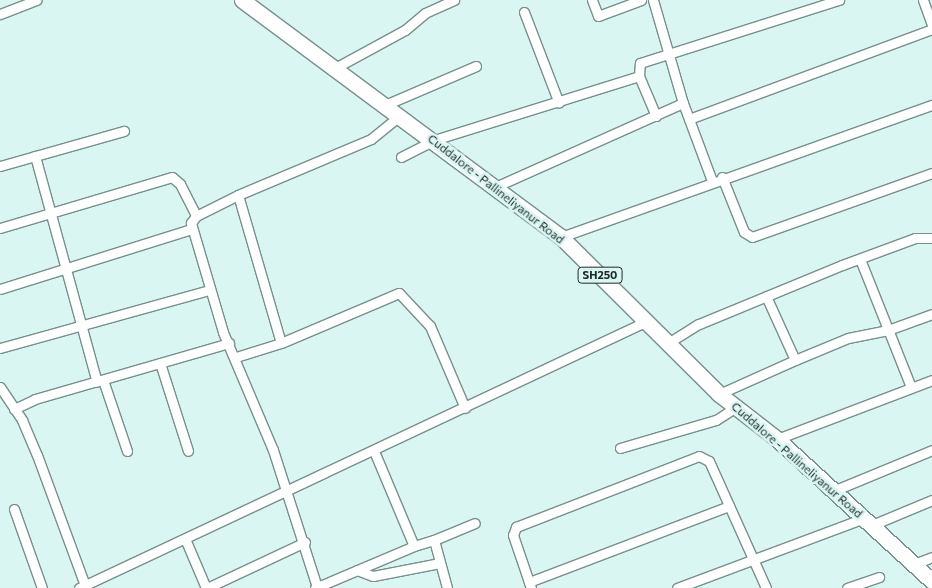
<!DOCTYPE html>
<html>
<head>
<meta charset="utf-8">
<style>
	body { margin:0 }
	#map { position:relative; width:932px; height:588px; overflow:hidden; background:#daf6f3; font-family:Commissioner,sans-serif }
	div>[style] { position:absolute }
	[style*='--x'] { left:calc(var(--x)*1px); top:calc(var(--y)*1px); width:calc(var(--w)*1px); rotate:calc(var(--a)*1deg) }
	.roads { filter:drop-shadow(1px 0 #76908d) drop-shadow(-1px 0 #76908d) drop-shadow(0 1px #76908d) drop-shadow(0 -1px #76908d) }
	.street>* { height:9px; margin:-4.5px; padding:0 4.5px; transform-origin:4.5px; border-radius:4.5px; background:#fff }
	.primary>* { height:15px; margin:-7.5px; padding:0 7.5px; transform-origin:7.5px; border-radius:7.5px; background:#fff }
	span { translate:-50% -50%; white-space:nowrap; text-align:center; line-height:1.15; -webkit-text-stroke:5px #daf6f3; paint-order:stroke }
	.shield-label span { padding:1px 4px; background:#daf6f3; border:1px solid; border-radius:4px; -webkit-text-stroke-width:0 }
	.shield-label { font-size:11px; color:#1e2928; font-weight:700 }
	.street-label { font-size:12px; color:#1e2928 }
</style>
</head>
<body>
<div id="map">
	<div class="roads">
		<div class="street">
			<div style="--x:592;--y:0;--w:17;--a:69"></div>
			<div style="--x:598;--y:16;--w:46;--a:-20.4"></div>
			<div style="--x:653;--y:0;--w:107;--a:73.8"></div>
			<div style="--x:683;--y:103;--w:83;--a:69.6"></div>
			<div style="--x:923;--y:0;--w:27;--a:70"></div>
			<div style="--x:524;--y:12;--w:97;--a:69"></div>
			<div style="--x:0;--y:14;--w:39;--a:-21"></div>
			<div style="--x:335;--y:68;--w:80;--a:-28.5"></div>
			<div style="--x:405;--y:30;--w:26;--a:-40"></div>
			<div style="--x:425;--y:13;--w:32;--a:-24"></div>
			<div style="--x:385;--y:105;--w:99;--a:-23.2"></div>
			<div style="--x:656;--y:116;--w:43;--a:-113"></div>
			<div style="--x:639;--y:76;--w:13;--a:-86"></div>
			<div style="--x:640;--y:63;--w:209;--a:-17.6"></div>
			<div style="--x:689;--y:119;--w:259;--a:-20.3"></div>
			<div style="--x:35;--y:156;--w:234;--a:74.7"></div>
			<div style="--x:401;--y:157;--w:37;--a:-27"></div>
			<div style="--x:434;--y:140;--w:215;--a:-17.3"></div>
			<div style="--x:0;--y:166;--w:129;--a:-15.8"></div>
			<div style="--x:722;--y:177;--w:59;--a:68.2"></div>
			<div style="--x:744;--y:232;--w:9;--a:32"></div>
			<div style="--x:752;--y:237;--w:191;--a:-19.6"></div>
			<div style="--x:495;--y:187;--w:206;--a:-24.1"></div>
			<div style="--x:238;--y:195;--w:154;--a:73.8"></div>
			<div style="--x:0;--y:228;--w:179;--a:-16.5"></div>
			<div style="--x:172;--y:177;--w:11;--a:41"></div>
			<div style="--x:180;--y:184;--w:36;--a:63"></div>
			<div style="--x:561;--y:237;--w:394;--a:-19.6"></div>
			<div style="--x:860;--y:259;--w:138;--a:68.3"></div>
			<div style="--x:0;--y:289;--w:201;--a:-17.4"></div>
			<div style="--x:668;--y:343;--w:36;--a:-32"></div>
			<div style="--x:699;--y:324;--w:155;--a:-22.4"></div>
			<div style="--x:842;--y:265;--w:78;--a:-20.3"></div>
			<div style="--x:915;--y:238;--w:17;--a:0"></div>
			<div style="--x:0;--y:348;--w:217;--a:-15.5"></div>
			<div style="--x:236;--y:357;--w:47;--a:-17.3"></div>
			<div style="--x:281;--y:343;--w:128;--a:-23"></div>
			<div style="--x:399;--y:293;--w:45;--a:46.8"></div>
			<div style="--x:430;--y:326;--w:89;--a:66.9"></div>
			<div style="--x:795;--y:360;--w:57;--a:-22.5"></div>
			<div style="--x:848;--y:338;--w:41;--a:-11.3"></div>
			<div style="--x:888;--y:330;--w:47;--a:-20"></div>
			<div style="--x:160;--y:363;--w:92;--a:72.3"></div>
			<div style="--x:103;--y:380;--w:75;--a:71.3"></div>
			<div style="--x:0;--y:387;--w:40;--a:56"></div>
			<div style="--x:22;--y:420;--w:38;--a:67"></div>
			<div style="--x:37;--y:455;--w:142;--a:69.8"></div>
			<div style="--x:719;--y:394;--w:83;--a:-24.1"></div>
			<div style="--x:795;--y:360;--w:70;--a:-114.4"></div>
			<div style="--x:14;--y:409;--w:23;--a:-25"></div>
			<div style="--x:35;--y:399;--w:202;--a:-16.1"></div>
			<div style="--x:777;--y:439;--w:166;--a:-20.8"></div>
			<div style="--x:620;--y:448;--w:100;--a:-16.3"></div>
			<div style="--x:716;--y:420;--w:24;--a:-33"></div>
			<div style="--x:374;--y:451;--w:103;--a:67.2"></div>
			<div style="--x:414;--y:546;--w:21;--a:-17"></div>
			<div style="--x:434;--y:540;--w:50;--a:74.8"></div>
			<div style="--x:833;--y:491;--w:107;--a:-22.5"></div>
			<div style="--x:14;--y:509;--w:84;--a:70.5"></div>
			<div style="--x:872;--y:525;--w:65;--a:-22.6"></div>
			<div style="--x:434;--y:540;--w:44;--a:-22.5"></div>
			<div style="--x:186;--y:541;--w:51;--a:66.9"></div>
			<div style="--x:914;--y:564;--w:19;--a:-21"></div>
			<div style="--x:357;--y:570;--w:17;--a:21"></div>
			<div style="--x:373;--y:576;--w:68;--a:-11"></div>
			<div style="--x:529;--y:582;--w:214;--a:-20.8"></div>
			<div style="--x:209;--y:587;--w:106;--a:-25.1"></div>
			<div style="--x:317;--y:587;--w:144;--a:-107.8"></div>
			<div style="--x:273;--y:450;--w:128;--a:-113"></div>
			<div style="--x:223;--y:332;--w:114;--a:-106.4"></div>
			<div style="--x:191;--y:223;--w:9;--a:-54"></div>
			<div style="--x:196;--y:216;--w:47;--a:-26.6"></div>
			<div style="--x:238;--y:195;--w:144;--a:-22.8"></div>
			<div style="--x:371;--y:139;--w:36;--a:-39"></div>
			<div style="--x:79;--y:588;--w:628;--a:-25.18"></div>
			<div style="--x:315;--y:588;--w:108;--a:-23"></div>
			<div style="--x:531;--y:588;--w:56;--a:-108.8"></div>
			<div style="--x:513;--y:535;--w:9;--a:-69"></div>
			<div style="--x:516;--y:527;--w:196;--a:-21.2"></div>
			<div style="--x:699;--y:456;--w:11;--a:27"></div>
			<div style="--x:709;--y:461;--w:139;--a:65.8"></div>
			<div style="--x:677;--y:588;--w:200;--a:-20.5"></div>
			<div style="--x:847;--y:588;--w:34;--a:-19"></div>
		</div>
		<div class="primary">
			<div style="--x:242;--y:0;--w:397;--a:36.6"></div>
			<div style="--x:561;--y:237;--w:223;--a:44.8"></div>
			<div style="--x:719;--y:394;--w:73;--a:37.8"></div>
			<div style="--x:777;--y:439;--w:210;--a:42.5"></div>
		</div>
	</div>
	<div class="shield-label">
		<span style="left:600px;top:275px">SH250</span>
	</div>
	<div class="street-label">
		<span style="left:496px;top:189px;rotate:38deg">Cuddalore - Pallineliyanur Road</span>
		<span style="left:797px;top:460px;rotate:41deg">Cuddalore - Pallineliyanur Road</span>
	</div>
</div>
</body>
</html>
